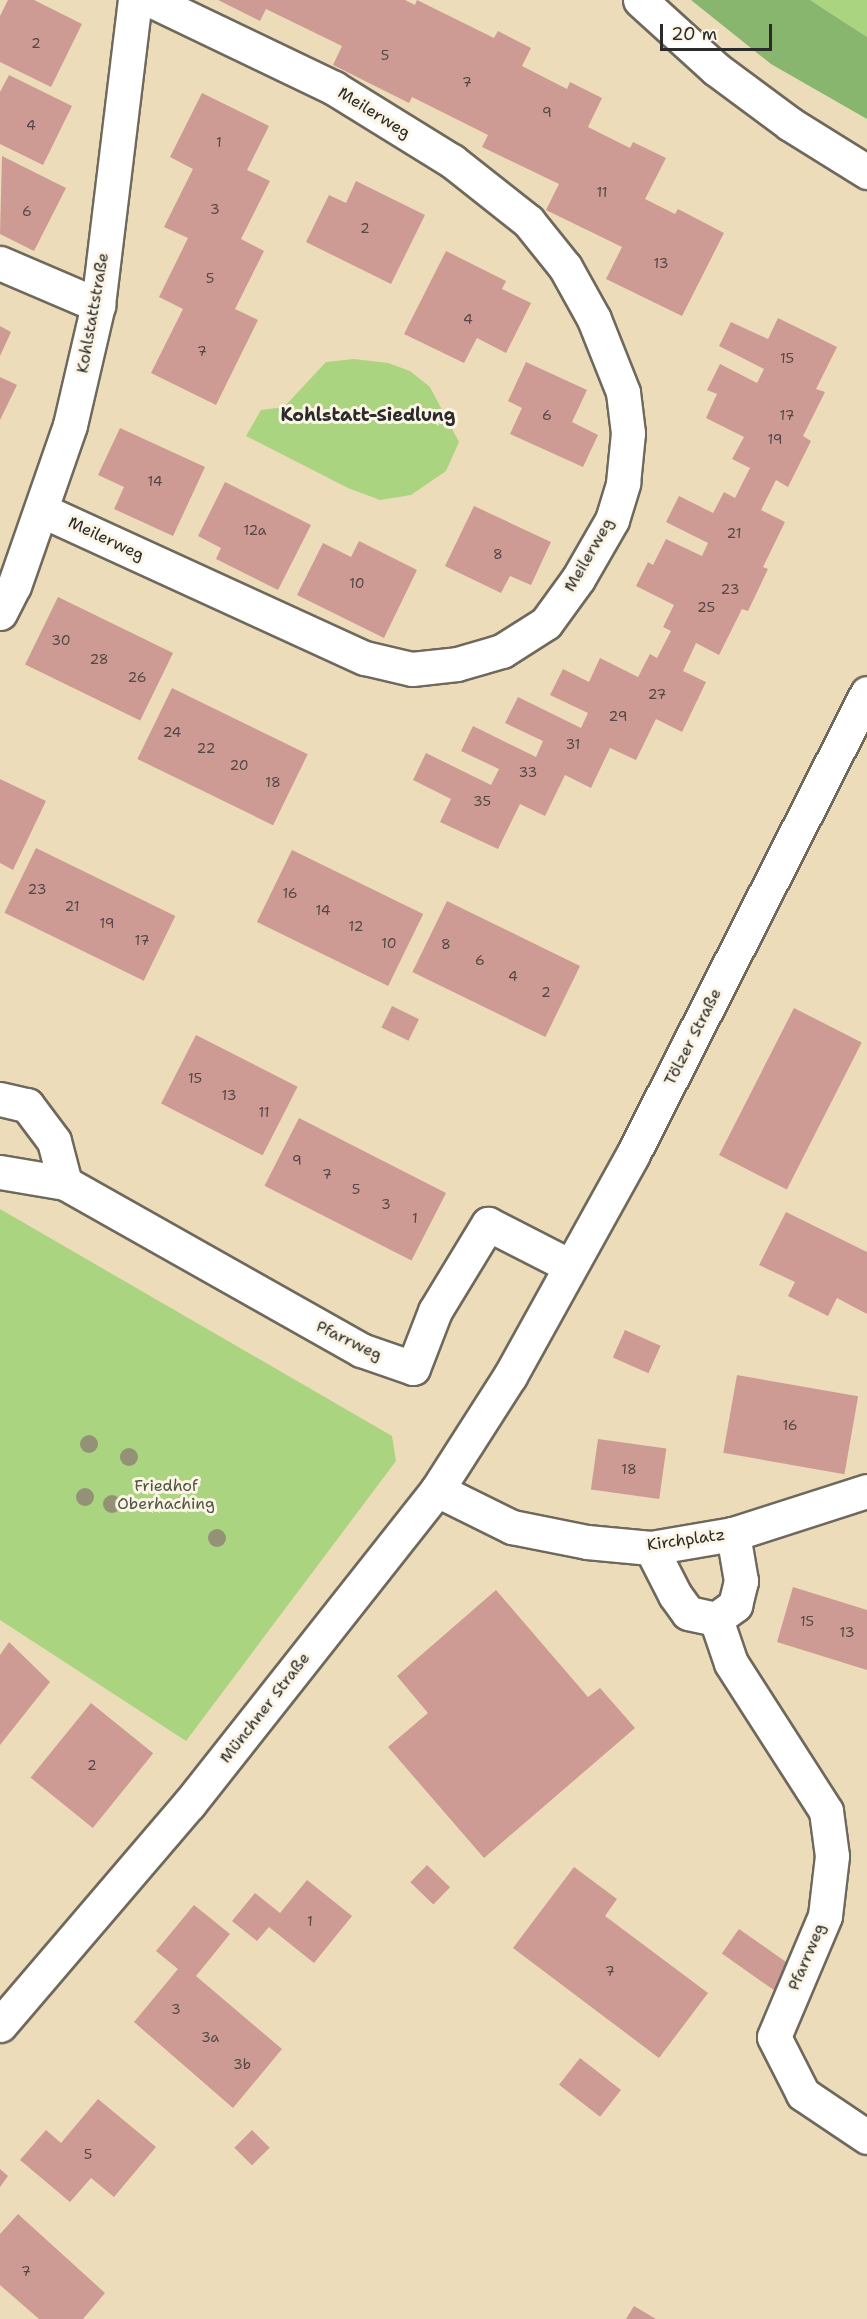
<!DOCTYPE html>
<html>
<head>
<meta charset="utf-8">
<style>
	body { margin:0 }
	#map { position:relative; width:867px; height:2319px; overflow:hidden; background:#eddcb9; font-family:"Shantell Sans",sans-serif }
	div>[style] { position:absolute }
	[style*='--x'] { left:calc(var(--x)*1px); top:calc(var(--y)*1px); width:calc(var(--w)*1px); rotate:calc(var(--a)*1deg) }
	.green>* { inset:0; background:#abd480 }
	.forest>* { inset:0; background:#88b66e }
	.building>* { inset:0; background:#cd9b94; transform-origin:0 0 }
	.roads { filter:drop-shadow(2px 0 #6f695d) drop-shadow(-2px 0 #6f695d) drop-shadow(0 2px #6f695d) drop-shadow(0 -2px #6f695d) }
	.minor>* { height:33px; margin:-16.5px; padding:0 16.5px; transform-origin:16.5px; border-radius:16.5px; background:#fff }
	.major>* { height:33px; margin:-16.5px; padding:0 16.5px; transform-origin:16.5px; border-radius:16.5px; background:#fff }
	.trees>* { width:18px; height:18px; margin:-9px; border-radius:50%; background:#949276 }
	span { translate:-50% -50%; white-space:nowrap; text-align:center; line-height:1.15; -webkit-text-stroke:6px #fcf5e5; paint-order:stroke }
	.number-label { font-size:14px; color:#544745 }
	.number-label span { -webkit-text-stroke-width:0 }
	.street-label { font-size:16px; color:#2b2b2b }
	.park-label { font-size:16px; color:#4b5540 }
	.neighbourhood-label { font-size:18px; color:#2b2b2b; font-weight:700 }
	.scale { position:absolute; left:660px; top:24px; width:112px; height:27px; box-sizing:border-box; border:3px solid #2b2b2b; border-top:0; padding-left:8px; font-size:18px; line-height:21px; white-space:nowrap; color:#2b2b2b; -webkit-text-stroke:4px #fcf5e5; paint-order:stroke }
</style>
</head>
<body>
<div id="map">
	<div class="green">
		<div style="clip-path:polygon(810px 0,867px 0,867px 37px)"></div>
		<div style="clip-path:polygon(354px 359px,388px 363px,410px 371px,430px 387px,459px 442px,446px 471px,411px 495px,380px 500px,348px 488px,246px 436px,261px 410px,284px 407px,326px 362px)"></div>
		<div style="clip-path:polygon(0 1209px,392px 1436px,396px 1461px,186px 1741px,0 1620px)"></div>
	</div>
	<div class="forest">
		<div style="clip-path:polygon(691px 0,810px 0,867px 37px,867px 119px,771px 64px)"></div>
	</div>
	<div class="building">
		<div style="clip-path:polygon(8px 0,34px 0,82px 24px,51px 87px,0 62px,0 16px)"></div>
		<div style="clip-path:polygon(218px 0,405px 0,415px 5px,417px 0,494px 38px,498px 31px,531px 48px,522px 66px,567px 89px,570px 82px,602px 98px,588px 127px,630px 148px,633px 142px,666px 158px,645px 199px,675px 214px,678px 209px,724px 233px,682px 316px,606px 279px,622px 247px,546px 210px,559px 184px,482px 147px,488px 135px,412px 97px,409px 103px,333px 65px,342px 46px,266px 9px,260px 21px)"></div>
		<div style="clip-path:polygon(9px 75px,72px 106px,43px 165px,0 144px,0 92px)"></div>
		<div style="clip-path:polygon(202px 93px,269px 126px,247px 170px,270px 181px,241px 239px,264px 251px,235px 309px,258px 320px,216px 405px,151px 373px,183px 309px,159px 297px,188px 238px,164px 227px,193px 169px,170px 157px)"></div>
		<div style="clip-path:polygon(2px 156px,66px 188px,34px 251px,0 234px)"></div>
		<div style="clip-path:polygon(356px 181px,425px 215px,391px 284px,306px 242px,329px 195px,346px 203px)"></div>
		<div style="clip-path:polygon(446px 251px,506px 281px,502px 289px,531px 303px,506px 353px,477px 338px,464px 363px,404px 334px)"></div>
		<div style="clip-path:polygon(778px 318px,837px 347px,816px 389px,825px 392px,803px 436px,811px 441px,788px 487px,776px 480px,761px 510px,785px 522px,763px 567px,768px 569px,748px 611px,742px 609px,719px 655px,696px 643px,683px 671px,706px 682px,682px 732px,656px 719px,636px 760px,610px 748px,591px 788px,565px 775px,545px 816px,520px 804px,498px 849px,440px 822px,451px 799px,413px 780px,426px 753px,491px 785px,499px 769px,461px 751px,473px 726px,536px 757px,543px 741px,505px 723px,518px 697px,581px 728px,588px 713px,550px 695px,563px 669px,589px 682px,600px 658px,638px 677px,650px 654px,657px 658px,671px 631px,663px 627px,674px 605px,636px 586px,648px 562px,653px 565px,666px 539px,702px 556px,708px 543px,666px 522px,679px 496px,713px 513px,724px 492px,735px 498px,750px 468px,732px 459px,744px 437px,706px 418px,717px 394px,707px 390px,720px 364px,757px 383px,764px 369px,719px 346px,731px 322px,768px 339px)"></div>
		<div style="clip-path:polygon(0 326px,11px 332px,0 356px)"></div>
		<div style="clip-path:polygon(526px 362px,587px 390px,572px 422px,598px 435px,583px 467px,510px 434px,522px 408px,508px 401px)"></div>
		<div style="clip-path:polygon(0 377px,17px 385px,0 420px)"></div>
		<div style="clip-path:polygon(120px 428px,205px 467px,173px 536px,114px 509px,124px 487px,98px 475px)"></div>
		<div style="clip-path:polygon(225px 482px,311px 525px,278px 590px,216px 559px,221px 548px,198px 536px)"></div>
		<div style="clip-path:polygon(474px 506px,551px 542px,531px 585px,510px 576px,501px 593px,445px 566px)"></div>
		<div style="clip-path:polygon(359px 541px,417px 570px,384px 638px,297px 595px,323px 543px,351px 557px)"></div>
		<div style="left:58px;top:597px;width:128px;height:75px;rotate:26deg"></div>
		<div style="left:172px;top:688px;width:151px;height:79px;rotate:26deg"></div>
		<div style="clip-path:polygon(0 779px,46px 801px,13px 870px,0 863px)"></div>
		<div style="left:36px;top:848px;width:155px;height:72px;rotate:26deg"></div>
		<div style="left:292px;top:850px;width:146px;height:80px;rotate:26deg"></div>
		<div style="left:447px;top:901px;width:148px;height:79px;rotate:26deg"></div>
		<div style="left:392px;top:1006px;width:30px;height:24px;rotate:26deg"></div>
		<div style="left:794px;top:1008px;width:76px;height:165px;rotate:27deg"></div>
		<div style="left:196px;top:1035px;width:114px;height:77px;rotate:27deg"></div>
		<div style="left:299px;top:1118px;width:165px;height:76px;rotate:27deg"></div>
		<div style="clip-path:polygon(786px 1212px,867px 1252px,867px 1314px,837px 1298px,828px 1316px,788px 1296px,795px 1282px,759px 1265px)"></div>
		<div style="left:625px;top:1330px;width:39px;height:30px;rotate:24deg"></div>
		<div style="left:737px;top:1375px;width:123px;height:79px;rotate:10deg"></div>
		<div style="left:598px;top:1439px;width:69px;height:51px;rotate:8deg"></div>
		<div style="clip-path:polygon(793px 1587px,867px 1610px,867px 1670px,777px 1642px)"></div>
		<div style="clip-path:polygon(496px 1590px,588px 1697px,600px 1688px,635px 1728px,484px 1858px,388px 1747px,428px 1713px,397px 1676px)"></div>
		<div style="clip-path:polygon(9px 1642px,50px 1682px,0 1745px,0 1655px)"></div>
		<div style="left:91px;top:1703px;width:80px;height:96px;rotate:39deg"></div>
		<div style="left:427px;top:1865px;width:32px;height:24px;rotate:44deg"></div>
		<div style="clip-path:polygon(574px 1867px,617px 1899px,605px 1916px,708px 1993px,659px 2058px,513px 1948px)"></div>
		<div style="clip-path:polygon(307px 1880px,352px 1916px,314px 1963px,269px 1927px,257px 1941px,232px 1921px,255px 1893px,280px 1913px)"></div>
		<div style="clip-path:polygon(194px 1905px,230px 1934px,196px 1976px,282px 2049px,233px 2108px,134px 2022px,178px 1969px,156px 1951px)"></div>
		<div style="left:739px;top:1929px;width:67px;height:30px;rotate:35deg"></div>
		<div style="left:580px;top:2058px;width:52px;height:34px;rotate:38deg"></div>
		<div style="clip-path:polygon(98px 2099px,156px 2147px,114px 2197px,91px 2178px,70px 2202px,20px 2160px,46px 2130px,61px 2143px)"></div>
		<div style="left:252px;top:2130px;width:25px;height:25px;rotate:45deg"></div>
		<div style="clip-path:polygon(0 2169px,8px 2176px,0 2187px)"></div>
		<div style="clip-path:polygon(18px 2214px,105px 2293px,83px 2319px,39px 2319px,0 2285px,0 2234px)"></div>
		<div style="clip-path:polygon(634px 2306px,656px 2319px,626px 2319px)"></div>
	</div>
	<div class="roads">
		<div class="minor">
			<div style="--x:640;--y:0;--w:103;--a:42.2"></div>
			<div style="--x:716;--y:69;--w:92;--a:36.6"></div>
			<div style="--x:790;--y:124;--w:91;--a:31.9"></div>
			<div style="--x:0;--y:263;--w:107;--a:23.2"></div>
			<div style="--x:41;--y:510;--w:356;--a:24.6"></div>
			<div style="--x:365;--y:658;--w:48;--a:13.2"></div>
			<div style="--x:412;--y:669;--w:45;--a:-6.3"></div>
			<div style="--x:457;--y:664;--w:47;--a:-16.1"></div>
			<div style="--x:502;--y:651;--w:52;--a:-32.5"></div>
			<div style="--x:546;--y:623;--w:54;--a:-54"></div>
			<div style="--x:578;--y:579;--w:68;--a:-60"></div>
			<div style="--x:612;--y:520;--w:39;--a:-73"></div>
			<div style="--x:623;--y:483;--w:50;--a:-84.3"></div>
			<div style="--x:628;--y:433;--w:41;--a:-97"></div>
			<div style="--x:623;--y:392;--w:79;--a:-111.7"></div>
			<div style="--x:594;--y:319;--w:60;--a:-119.1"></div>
			<div style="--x:565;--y:267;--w:59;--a:-128.8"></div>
			<div style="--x:528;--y:221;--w:97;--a:-141.7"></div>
			<div style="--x:452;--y:161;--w:139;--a:-148.3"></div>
			<div style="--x:334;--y:88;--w:204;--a:-154.4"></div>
			<div style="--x:0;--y:613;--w:30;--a:-63"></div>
			<div style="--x:14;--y:586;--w:170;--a:-70.8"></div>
			<div style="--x:70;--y:425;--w:123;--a:-76.9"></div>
			<div style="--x:98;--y:305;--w:307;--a:-83.1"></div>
			<div style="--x:0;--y:1099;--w:28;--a:13"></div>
			<div style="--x:27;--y:1105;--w:45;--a:53.1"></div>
			<div style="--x:54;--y:1141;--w:43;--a:75.3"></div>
			<div style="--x:0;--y:1172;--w:66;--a:9.6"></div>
			<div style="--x:65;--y:1183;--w:340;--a:29.4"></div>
			<div style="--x:361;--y:1350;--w:55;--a:19.1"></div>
			<div style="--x:413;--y:1368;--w:61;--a:-68.9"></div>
			<div style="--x:435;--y:1311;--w:102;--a:-58.7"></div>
			<div style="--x:488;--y:1224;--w:92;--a:27.1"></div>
			<div style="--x:437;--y:1490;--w:84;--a:26.3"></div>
			<div style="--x:512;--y:1527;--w:76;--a:11.3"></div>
			<div style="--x:587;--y:1542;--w:64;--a:5.4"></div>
			<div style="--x:651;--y:1548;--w:83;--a:-9.7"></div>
			<div style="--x:733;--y:1534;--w:141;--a:-17.8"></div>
			<div style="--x:651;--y:1548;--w:53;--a:62.9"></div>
			<div style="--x:675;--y:1595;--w:22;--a:54"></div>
			<div style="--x:688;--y:1613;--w:29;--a:12"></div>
			<div style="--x:716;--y:1619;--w:24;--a:-36"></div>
			<div style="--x:735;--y:1605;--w:25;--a:-76"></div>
			<div style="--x:741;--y:1581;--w:48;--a:-99.7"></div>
			<div style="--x:716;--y:1619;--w:46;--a:71.2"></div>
			<div style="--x:731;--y:1663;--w:176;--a:57.3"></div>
			<div style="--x:826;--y:1811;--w:45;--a:82.4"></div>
			<div style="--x:832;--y:1856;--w:60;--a:96.7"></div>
			<div style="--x:825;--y:1916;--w:131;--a:112.9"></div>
			<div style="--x:774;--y:2037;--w:64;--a:63"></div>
			<div style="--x:803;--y:2094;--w:77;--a:33.9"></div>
		</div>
		<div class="major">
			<div style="--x:0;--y:2025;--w:291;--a:-49.5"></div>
			<div style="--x:189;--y:1804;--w:400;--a:-51.7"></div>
			<div style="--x:437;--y:1490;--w:135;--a:-57.4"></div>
			<div style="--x:510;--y:1376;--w:252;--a:-61"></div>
			<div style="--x:632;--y:1156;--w:519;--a:-63.09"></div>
		</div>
	</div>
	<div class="trees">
		<div style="left:89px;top:1444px"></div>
		<div style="left:129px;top:1457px"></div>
		<div style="left:85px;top:1497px"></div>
		<div style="left:112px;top:1504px"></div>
		<div style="left:217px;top:1538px"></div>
	</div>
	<div class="number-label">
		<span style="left:36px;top:43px">2</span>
		<span style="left:385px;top:55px">5</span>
		<span style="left:467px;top:82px">7</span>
		<span style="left:547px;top:112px">9</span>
		<span style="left:31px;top:125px">4</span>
		<span style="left:219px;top:142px">1</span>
		<span style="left:602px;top:192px">11</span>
		<span style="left:215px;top:209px">3</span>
		<span style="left:27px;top:211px">6</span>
		<span style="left:365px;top:228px">2</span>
		<span style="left:661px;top:263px">13</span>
		<span style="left:210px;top:278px">5</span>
		<span style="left:468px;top:319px">4</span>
		<span style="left:202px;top:351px">7</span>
		<span style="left:787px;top:358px">15</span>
		<span style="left:547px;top:415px">6</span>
		<span style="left:787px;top:415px">17</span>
		<span style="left:775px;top:439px">19</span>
		<span style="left:155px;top:481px">14</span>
		<span style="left:255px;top:530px">12a</span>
		<span style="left:734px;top:533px">21</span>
		<span style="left:498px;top:554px">8</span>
		<span style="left:357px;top:583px">10</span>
		<span style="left:730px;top:589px">23</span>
		<span style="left:706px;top:607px">25</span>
		<span style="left:61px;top:640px">30</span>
		<span style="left:99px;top:659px">28</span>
		<span style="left:137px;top:677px">26</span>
		<span style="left:657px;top:694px">27</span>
		<span style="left:618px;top:716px">29</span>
		<span style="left:172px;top:732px">24</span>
		<span style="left:573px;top:744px">31</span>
		<span style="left:206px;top:748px">22</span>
		<span style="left:239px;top:765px">20</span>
		<span style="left:528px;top:772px">33</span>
		<span style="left:273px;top:782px">18</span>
		<span style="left:482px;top:801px">35</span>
		<span style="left:37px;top:889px">23</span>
		<span style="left:290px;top:893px">16</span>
		<span style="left:72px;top:906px">21</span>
		<span style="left:323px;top:910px">14</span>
		<span style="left:107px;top:923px">19</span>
		<span style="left:356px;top:926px">12</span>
		<span style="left:142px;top:940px">17</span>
		<span style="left:389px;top:943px">10</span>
		<span style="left:446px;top:944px">8</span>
		<span style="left:480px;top:960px">6</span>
		<span style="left:513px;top:976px">4</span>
		<span style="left:546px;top:992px">2</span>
		<span style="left:195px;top:1078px">15</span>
		<span style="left:229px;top:1095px">13</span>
		<span style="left:264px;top:1112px">11</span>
		<span style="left:297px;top:1160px">9</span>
		<span style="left:327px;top:1174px">7</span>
		<span style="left:356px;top:1189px">5</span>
		<span style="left:386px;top:1204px">3</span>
		<span style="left:415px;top:1218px">1</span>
		<span style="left:790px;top:1425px">16</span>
		<span style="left:629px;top:1469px">18</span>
		<span style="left:807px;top:1621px">15</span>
		<span style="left:847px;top:1632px">13</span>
		<span style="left:92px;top:1765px">2</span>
		<span style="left:310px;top:1921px">1</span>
		<span style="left:610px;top:1971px">7</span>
		<span style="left:176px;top:2009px">3</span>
		<span style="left:210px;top:2037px">3a</span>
		<span style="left:242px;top:2064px">3b</span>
		<span style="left:88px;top:2154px">5</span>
		<span style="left:26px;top:2271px">7</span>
	</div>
	<div class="street-label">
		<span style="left:374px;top:113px;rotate:32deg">Meilerweg</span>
		<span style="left:93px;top:313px;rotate:-80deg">Kohlstattstraße</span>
		<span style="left:106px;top:539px;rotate:25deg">Meilerweg</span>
		<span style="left:589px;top:555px;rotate:-60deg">Meilerweg</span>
		<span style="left:693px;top:1037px;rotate:-63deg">Tölzer Straße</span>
		<span style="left:349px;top:1341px;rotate:26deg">Pfarrweg</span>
		<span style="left:686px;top:1540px;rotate:-8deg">Kirchplatz</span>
		<span style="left:265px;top:1708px;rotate:-52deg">Münchner Straße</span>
		<span style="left:807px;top:1957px;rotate:-67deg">Pfarrweg</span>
	</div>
	<div class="park-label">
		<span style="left:166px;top:1495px">Friedhof<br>Oberhaching</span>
	</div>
	<div class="neighbourhood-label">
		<span style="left:368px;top:415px">Kohlstatt-Siedlung</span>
	</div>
	<div class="scale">20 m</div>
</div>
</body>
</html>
